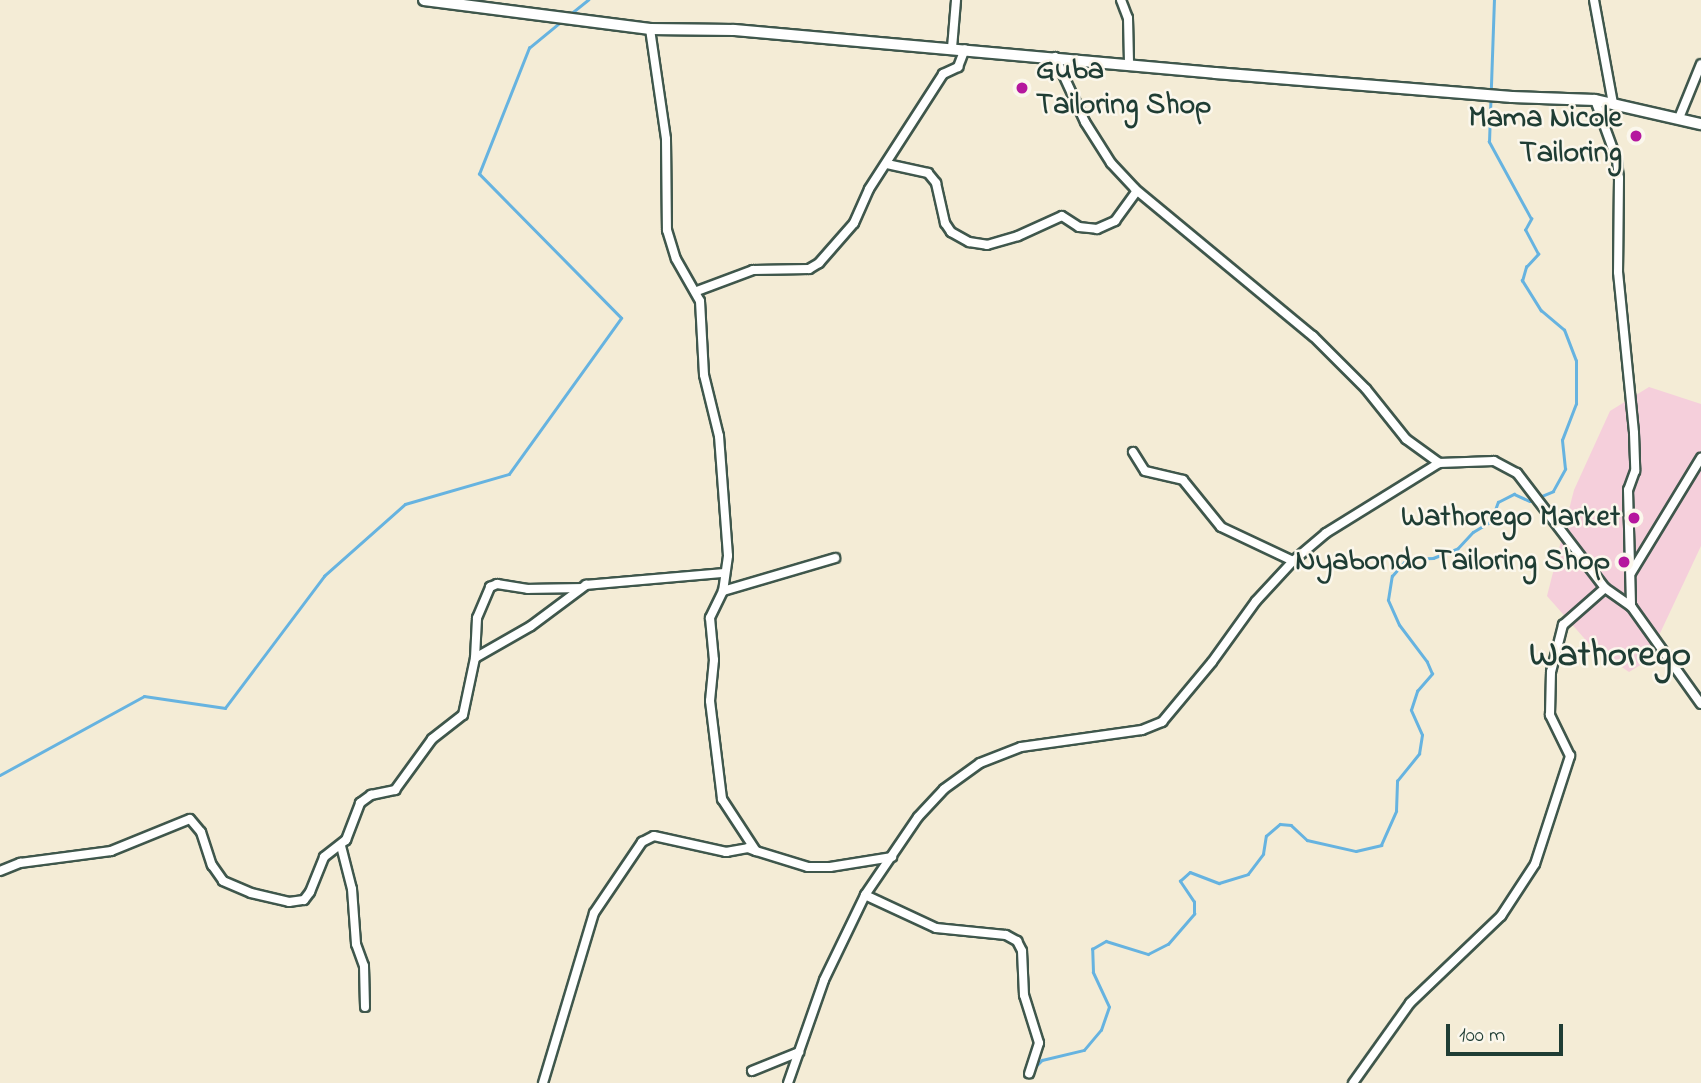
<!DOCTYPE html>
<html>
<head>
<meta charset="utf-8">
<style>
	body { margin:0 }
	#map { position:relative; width:1701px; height:1083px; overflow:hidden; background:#f4ecd6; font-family:"Indie Flower",sans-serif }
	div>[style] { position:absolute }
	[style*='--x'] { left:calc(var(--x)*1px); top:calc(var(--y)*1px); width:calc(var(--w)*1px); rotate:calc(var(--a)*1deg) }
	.built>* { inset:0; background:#f5cfdb }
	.stream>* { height:2.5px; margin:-1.25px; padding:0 1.25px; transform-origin:1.25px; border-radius:1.25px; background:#66b3e0 }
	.roads { filter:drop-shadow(2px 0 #3f574c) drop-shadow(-2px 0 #3f574c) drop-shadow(0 2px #3f574c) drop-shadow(0 -2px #3f574c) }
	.minor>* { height:8px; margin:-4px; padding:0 4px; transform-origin:4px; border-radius:4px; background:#fff }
	.major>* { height:10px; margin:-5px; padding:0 5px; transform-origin:5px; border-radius:5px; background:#fff }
	.dots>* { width:19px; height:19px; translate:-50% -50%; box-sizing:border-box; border:4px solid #fbf7ec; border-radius:50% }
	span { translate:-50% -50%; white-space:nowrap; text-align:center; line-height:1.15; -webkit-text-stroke:5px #fbf7ec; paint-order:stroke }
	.poi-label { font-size:30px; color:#1f3d34; font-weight:700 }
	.left { translate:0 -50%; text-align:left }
	.right { translate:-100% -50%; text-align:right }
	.district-label { font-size:37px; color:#1f3d34; font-weight:700 }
	.scale { position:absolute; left:1446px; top:1024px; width:117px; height:32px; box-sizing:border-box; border:4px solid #1f3d34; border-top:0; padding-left:9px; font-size:21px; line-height:24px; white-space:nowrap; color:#1f3d34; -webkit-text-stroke:5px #fbf7ec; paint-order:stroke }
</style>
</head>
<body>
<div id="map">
	<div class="built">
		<div style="clip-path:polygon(1649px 387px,1701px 404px,1701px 546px,1647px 661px,1629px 672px,1591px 646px,1547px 596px,1574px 490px,1610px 411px)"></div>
	</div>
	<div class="stream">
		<div style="--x:568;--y:16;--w:26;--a:-39"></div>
		<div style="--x:0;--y:775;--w:164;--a:-28.7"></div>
		<div style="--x:144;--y:696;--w:82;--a:8.4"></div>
		<div style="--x:225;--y:708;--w:165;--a:-53.1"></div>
		<div style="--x:324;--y:576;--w:108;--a:-41.6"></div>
		<div style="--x:405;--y:504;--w:108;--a:-16.1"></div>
		<div style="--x:509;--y:474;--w:192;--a:-54.3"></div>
		<div style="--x:621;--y:318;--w:202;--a:-134.6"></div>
		<div style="--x:479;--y:174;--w:136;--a:-68.4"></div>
		<div style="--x:529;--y:48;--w:44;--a:-39.5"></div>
		<div style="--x:1034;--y:1068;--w:11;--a:-45"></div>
		<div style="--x:1042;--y:1060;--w:43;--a:-13.4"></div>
		<div style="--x:1084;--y:1050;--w:26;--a:-50"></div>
		<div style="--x:1101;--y:1030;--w:24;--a:-71"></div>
		<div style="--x:1109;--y:1007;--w:38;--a:-115"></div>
		<div style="--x:1093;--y:972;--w:23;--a:-92"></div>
		<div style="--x:1092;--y:949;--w:16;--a:-30"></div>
		<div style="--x:1106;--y:941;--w:44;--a:17.2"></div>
		<div style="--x:1148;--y:954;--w:22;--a:-27"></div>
		<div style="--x:1168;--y:944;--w:40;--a:-49"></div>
		<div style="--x:1194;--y:914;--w:12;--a:-90"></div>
		<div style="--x:1194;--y:902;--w:25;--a:-124"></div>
		<div style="--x:1180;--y:881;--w:13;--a:-42"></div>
		<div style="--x:1190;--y:872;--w:31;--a:21"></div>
		<div style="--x:1219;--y:883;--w:30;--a:-17"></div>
		<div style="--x:1248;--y:874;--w:25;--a:-53"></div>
		<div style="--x:1263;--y:854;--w:18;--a:-81"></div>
		<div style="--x:1266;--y:836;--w:18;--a:-41"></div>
		<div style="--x:1280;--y:824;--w:11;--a:5"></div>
		<div style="--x:1291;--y:825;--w:22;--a:43"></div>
		<div style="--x:1307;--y:840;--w:50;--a:12.7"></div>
		<div style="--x:1356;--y:851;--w:26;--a:-13"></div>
		<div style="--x:1381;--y:845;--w:37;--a:-66"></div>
		<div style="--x:1396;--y:811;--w:30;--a:-88"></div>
		<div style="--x:1397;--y:781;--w:35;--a:-51"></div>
		<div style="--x:1419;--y:754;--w:19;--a:-81"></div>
		<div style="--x:1422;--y:735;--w:27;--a:-114"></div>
		<div style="--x:1411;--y:710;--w:20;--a:-72"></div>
		<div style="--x:1417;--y:691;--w:23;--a:-49"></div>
		<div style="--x:1432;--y:674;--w:13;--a:-113"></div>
		<div style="--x:1427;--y:662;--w:46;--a:-127.1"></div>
		<div style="--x:1399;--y:625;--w:27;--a:-114"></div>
		<div style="--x:1388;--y:600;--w:24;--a:-81"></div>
		<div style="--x:1392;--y:576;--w:23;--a:-49"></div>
		<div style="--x:1407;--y:559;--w:26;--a:-2"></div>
		<div style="--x:1433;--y:558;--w:26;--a:-21"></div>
		<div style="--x:1457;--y:549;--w:23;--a:-47"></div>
		<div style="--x:1473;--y:532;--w:21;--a:-31"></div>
		<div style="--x:1491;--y:521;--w:20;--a:-70"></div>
		<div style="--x:1498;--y:502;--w:18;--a:-27"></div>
		<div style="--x:1514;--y:494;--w:17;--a:24"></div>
		<div style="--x:1530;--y:501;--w:25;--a:-23"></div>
		<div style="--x:1553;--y:491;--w:25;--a:-61"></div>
		<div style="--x:1565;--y:469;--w:29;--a:-96"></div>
		<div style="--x:1562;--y:440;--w:39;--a:-69"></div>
		<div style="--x:1576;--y:404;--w:43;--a:-90"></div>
		<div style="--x:1576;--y:361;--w:33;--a:-111"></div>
		<div style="--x:1564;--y:330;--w:30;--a:-140"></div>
		<div style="--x:1541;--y:311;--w:36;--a:-122"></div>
		<div style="--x:1522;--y:281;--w:15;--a:-74"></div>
		<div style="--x:1526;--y:267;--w:18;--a:-47"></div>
		<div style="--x:1538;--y:254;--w:27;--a:-118"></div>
		<div style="--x:1525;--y:230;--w:13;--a:-61"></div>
		<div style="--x:1531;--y:219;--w:88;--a:-118.6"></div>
		<div style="--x:1489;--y:142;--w:142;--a:-88"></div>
	</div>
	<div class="roads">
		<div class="minor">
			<div style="--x:1121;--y:0;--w:19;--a:69"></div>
			<div style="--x:1128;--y:18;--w:45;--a:88.7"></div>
			<div style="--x:1594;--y:0;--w:106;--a:79.6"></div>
			<div style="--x:650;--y:29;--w:111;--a:81.7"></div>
			<div style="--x:666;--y:139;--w:91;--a:89.4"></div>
			<div style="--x:667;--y:230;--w:30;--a:73"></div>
			<div style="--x:676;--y:259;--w:48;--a:60.3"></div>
			<div style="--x:700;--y:301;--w:74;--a:86.9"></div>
			<div style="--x:704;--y:375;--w:63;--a:76.2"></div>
			<div style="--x:719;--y:436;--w:120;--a:85.7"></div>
			<div style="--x:728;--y:556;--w:35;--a:98"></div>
			<div style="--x:723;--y:591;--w:30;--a:116"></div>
			<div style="--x:710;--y:618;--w:42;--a:84.6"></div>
			<div style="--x:714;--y:660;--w:41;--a:95.6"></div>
			<div style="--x:710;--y:701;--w:99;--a:83"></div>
			<div style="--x:722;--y:799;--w:62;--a:56.8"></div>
			<div style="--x:756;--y:851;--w:54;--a:17.1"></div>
			<div style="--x:808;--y:867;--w:22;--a:0"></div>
			<div style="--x:830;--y:867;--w:63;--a:-9.2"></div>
			<div style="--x:952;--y:48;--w:48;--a:-85.2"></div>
			<div style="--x:1055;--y:57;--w:72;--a:65.2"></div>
			<div style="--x:1085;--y:122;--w:49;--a:57.6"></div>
			<div style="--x:1111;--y:163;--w:35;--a:47"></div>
			<div style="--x:1135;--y:189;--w:231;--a:39.6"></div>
			<div style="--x:1313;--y:336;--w:75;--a:45"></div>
			<div style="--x:1366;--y:389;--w:64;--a:51.3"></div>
			<div style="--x:1406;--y:439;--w:41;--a:36"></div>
			<div style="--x:1439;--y:463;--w:55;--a:-2.1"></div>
			<div style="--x:1494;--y:461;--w:26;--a:28"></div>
			<div style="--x:1517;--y:473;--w:145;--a:52.6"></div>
			<div style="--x:1605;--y:588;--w:32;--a:35"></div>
			<div style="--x:1631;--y:606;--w:120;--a:54.5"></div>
			<div style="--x:1595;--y:100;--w:64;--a:69.9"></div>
			<div style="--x:1617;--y:160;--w:18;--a:84"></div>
			<div style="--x:1619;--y:178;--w:94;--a:90.6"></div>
			<div style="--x:1618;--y:272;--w:162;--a:84.3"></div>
			<div style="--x:1634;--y:433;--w:38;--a:88"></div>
			<div style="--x:1635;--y:471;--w:20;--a:110"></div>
			<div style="--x:1628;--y:490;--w:116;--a:88.5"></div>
			<div style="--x:1679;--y:118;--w:58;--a:-67.8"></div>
			<div style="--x:887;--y:164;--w:42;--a:12.4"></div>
			<div style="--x:928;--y:173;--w:13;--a:51"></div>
			<div style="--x:936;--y:183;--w:41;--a:77.3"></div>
			<div style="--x:945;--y:223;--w:11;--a:56"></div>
			<div style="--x:951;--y:232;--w:21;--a:29"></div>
			<div style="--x:969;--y:242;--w:18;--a:9"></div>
			<div style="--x:987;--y:245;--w:32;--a:-16"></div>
			<div style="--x:1018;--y:236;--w:48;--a:-24.4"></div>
			<div style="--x:1062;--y:216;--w:20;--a:33"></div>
			<div style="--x:1079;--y:227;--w:18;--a:6"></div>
			<div style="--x:1097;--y:229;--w:20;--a:-24"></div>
			<div style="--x:1115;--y:221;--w:37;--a:-54"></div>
			<div style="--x:697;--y:291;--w:60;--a:-20.6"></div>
			<div style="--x:753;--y:270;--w:56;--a:-1"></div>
			<div style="--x:809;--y:269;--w:12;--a:-31"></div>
			<div style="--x:819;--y:263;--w:53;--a:-48.8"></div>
			<div style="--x:854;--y:223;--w:37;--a:-66"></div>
			<div style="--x:869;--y:189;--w:137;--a:-57.2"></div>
			<div style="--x:943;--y:74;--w:17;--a:-25"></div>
			<div style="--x:958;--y:67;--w:19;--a:-69"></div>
			<div style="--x:1133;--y:452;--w:22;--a:58"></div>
			<div style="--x:1145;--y:471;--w:39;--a:13"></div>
			<div style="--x:1183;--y:480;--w:60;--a:51"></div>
			<div style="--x:1221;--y:527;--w:80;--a:25.3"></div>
			<div style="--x:1631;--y:573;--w:135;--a:-58.7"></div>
			<div style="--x:723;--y:591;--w:117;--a:-16.4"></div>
			<div style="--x:475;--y:658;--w:64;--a:-29.7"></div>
			<div style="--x:531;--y:626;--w:69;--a:-36.7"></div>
			<div style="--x:586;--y:585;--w:138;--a:-5"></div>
			<div style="--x:341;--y:846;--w:44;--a:75.7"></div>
			<div style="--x:352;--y:889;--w:55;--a:85.8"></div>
			<div style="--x:356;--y:944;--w:23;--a:70"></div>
			<div style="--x:364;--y:966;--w:41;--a:88.6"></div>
			<div style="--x:0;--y:871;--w:22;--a:-22"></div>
			<div style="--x:20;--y:863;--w:92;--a:-7.5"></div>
			<div style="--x:111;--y:851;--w:85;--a:-22.1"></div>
			<div style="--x:190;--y:819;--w:17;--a:50"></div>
			<div style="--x:201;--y:832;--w:35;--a:72"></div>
			<div style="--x:212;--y:865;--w:19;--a:55"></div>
			<div style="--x:223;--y:881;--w:30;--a:23"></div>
			<div style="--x:251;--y:893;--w:39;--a:13"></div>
			<div style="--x:289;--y:902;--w:15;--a:-8"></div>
			<div style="--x:304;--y:900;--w:10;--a:-53"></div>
			<div style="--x:310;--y:892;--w:38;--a:-68"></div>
			<div style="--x:324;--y:857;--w:28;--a:-38"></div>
			<div style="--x:346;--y:840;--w:40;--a:-69"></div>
			<div style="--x:360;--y:803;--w:14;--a:-36"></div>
			<div style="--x:371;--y:795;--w:25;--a:-12"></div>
			<div style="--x:395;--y:790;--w:63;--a:-54"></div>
			<div style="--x:432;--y:739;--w:39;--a:-38"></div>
			<div style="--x:463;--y:715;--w:58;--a:-78.1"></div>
			<div style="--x:475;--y:658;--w:40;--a:-87.1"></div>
			<div style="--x:477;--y:618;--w:34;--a:-67"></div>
			<div style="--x:490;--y:587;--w:8;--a:-23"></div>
			<div style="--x:497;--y:584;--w:31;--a:9"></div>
			<div style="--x:528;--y:589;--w:52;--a:-1.1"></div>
			<div style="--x:865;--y:895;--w:78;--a:24.9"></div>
			<div style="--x:936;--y:928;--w:70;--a:5.7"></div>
			<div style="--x:1006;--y:935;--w:13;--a:29"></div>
			<div style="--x:1017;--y:941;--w:11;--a:63"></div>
			<div style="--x:1022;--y:951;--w:44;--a:87.4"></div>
			<div style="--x:1024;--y:995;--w:50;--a:72.6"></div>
			<div style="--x:1039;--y:1043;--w:32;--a:108"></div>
			<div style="--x:752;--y:1071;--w:51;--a:-22"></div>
			<div style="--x:543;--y:1083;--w:177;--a:-73.3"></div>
			<div style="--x:594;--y:913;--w:86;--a:-55.9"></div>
			<div style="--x:642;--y:842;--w:13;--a:-27"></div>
			<div style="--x:654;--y:836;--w:74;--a:12.5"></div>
			<div style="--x:726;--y:852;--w:22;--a:-10"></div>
			<div style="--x:748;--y:848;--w:9;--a:21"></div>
			<div style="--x:788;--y:1083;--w:109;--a:-70.7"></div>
			<div style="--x:824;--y:980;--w:94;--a:-64.2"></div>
			<div style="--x:865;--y:895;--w:94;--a:-55.8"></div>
			<div style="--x:918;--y:817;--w:38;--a:-47"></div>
			<div style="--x:944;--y:789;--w:44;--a:-35.8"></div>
			<div style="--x:980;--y:763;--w:44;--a:-21.3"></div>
			<div style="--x:1021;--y:747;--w:122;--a:-8"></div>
			<div style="--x:1142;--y:730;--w:22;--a:-22"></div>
			<div style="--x:1162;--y:722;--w:78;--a:-50.2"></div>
			<div style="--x:1212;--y:662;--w:75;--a:-54.2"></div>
			<div style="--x:1256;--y:601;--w:54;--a:-47.2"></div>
			<div style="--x:1293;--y:561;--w:43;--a:-40.3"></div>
			<div style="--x:1326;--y:533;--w:133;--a:-31.8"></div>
			<div style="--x:1353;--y:1083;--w:98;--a:-54.5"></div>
			<div style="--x:1410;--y:1003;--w:126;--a:-43.7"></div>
			<div style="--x:1501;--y:916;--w:62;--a:-56.8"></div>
			<div style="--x:1535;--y:864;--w:114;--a:-72"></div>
			<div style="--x:1570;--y:756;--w:46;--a:-116"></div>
			<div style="--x:1550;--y:715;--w:43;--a:-88.7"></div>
			<div style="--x:1551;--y:672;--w:49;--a:-75.7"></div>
			<div style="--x:1563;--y:625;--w:56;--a:-41.4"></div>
		</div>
		<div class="major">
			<div style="--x:424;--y:0;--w:228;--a:7.3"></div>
			<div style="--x:650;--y:29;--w:84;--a:0.7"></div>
			<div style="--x:734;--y:30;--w:483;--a:5.1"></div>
			<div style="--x:1215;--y:73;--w:298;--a:4.6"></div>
			<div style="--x:1512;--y:97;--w:83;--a:2.1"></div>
			<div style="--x:1595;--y:100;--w:109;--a:12.8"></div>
		</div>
	</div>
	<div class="dots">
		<div style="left:1022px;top:88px;background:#b5179e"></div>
		<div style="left:1636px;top:136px;background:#b5179e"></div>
		<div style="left:1634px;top:518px;background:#b5179e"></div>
		<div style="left:1624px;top:562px;background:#b5179e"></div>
	</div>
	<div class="poi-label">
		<span class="left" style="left:1036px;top:88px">Guba<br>Tailoring Shop</span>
		<span class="right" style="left:1622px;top:136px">Mama Nicole<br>Tailoring</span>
		<span class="right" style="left:1620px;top:518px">Wathorego Market</span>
		<span class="right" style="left:1610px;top:562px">Nyabondo Tailoring Shop</span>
	</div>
	<div class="district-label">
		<span style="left:1610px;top:656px">Wathorego</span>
	</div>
	<div class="scale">100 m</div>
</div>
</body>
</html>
